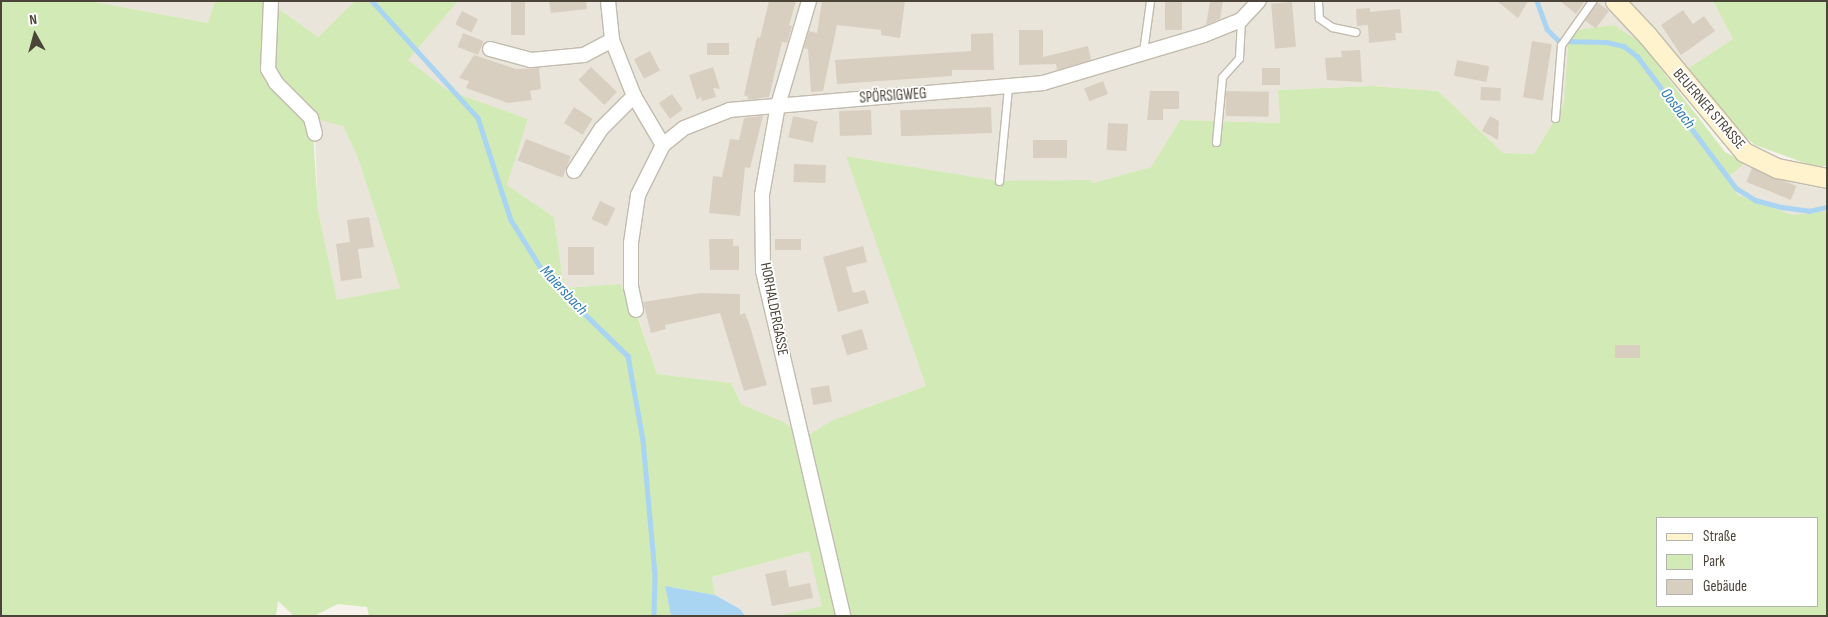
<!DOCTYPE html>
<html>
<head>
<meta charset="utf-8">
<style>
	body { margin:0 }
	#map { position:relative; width:1828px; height:617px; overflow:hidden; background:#f6f3ec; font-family:"Sofia Sans Condensed",sans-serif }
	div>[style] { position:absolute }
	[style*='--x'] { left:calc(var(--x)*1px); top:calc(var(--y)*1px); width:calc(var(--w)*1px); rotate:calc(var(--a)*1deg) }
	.residential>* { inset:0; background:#eae5da }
	.green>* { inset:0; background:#d2eab5 }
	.water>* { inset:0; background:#a9d4f2 }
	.stream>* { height:4.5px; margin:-2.25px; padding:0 2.25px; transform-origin:2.25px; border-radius:2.25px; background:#a9d4f2 }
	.building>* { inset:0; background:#d8cfc1; transform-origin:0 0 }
	.roads { filter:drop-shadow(1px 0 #c2bbae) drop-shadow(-1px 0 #c2bbae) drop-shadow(0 1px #c2bbae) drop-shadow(0 -1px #c2bbae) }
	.service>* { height:7px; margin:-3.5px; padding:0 3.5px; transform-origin:3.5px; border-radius:3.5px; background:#fff }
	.minor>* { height:14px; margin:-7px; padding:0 7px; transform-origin:7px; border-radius:7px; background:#fff }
	.secondary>* { height:19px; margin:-9.5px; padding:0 9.5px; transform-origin:9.5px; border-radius:9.5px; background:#fff3cd }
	span { translate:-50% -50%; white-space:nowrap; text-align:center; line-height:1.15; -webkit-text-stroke:4px #fff; paint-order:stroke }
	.street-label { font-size:15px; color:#4b4439 }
	.water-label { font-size:16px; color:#2e7ab2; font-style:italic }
	.frame { position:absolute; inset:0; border:2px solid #4b4439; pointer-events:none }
	.legend { position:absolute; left:1656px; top:517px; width:162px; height:90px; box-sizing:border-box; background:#fff; border:1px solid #b7b4b0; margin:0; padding:6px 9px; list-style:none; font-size:15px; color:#4b4439 }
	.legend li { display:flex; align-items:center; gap:10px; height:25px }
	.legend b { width:25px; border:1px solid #b7b4b0 }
	.north { position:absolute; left:10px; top:10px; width:50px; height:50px; -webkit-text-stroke:4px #fff; paint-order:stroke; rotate:353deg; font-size:14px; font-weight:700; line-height:20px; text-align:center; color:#4b4439 }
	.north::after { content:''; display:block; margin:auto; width:18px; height:22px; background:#4b4439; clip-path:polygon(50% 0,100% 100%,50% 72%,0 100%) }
</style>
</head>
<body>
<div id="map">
	<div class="residential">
		<div style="clip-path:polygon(90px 1px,215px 1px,209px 23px)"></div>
		<div style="clip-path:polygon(268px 1px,355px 1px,318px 37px)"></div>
		<div style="clip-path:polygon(458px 1px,1713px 1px,1733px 39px,1687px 69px,1655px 27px,1640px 42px,1614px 25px,1569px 31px,1564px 104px,1534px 154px,1503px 153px,1438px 91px,1372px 86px,1278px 90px,1280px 123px,1180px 120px,1151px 167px,1093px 183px,999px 181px,847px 156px,926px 386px,833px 420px,803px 438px,784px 422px,741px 404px,730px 383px,657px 374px,636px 310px,620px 284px,564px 288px,554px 217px,507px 185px,528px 119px,447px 90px,407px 60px)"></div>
		<div style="clip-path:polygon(311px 118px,343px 125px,357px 155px,400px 288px,337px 301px,318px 210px,315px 134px)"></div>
		<div style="clip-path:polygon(1745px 163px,1794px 183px,1827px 190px,1827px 211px,1792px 215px,1738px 195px,1726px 179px)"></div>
		<div style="clip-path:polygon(809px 551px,823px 606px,775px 616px,745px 616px,740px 609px,715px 595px,712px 577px)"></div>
	</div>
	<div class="green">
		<div style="clip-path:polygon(evenodd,1px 1px,90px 1px,208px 23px,215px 1px,268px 1px,318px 37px,355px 1px,458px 1px,408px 60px,447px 90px,528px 119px,507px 185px,554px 217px,564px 288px,620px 284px,635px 309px,657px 374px,731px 383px,741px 404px,784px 422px,803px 438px,833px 420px,926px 386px,846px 156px,999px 181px,1094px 180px,1089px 182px,1093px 183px,1151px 167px,1180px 120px,1280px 123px,1278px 90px,1372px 86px,1438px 91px,1503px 153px,1534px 154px,1564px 104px,1569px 31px,1614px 25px,1640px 42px,1725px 152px,1745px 163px,1726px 179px,1738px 195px,1792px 215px,1827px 211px,1827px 616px,775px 616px,822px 606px,809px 551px,712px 577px,715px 595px,665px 586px,671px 616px,369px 616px,367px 607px,338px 604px,314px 616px,294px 616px,278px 601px,276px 616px,1px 616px,1px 1px,312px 118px,343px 126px,357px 155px,400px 288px,337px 300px,318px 210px,312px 118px,1px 1px,1657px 518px,1817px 518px,1817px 606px,1657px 606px,1657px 518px)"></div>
		<div style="clip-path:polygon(1713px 1px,1827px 1px,1827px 166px,1813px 166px,1755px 145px,1723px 117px,1687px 69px,1733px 39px)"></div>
	</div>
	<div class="water">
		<div style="clip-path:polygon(665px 586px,715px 595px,740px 609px,745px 616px,671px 616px)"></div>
	</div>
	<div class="stream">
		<div style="--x:372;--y:1;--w:158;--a:47.8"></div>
		<div style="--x:478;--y:118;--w:107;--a:72.1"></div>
		<div style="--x:511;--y:220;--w:66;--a:58"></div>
		<div style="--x:546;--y:276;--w:115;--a:44.3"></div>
		<div style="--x:628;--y:356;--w:85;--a:79.9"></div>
		<div style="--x:643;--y:440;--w:136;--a:84.9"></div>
		<div style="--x:655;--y:575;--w:41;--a:91.4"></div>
		<div style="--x:1537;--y:1;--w:30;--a:70"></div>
		<div style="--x:1547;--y:29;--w:17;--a:45"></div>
		<div style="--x:1559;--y:41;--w:47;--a:1.2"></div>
		<div style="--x:1606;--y:42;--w:18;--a:13"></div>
		<div style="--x:1624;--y:46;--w:18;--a:38"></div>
		<div style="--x:1638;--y:57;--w:164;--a:53.2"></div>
		<div style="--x:1736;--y:188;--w:22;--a:32"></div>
		<div style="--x:1755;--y:200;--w:28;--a:15"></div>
		<div style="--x:1782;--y:207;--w:27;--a:8"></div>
		<div style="--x:1809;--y:211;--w:18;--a:-13"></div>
	</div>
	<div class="building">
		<div style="left:511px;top:1px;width:14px;height:34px"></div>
		<div style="clip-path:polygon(549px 1px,586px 1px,587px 9px,551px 13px)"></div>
		<div style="clip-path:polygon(769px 1px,796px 1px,789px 25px,792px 26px,787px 43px,782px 42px,769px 97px,748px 100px,748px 97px,744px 95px,757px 37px,760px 38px)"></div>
		<div style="clip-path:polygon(822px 1px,905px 1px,900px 38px,881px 35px,881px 30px,837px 25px,823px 91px,811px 92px,808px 49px,804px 48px,809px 31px,817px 33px)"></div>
		<div style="left:1165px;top:1px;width:17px;height:29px"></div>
		<div style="clip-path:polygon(1210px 1px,1223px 1px,1220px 19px,1206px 25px)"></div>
		<div style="clip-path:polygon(1497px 1px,1528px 1px,1518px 18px)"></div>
		<div style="clip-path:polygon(1560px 1px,1585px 1px,1576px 14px)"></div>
		<div style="left:1292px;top:2px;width:45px;height:21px;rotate:85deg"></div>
		<div style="left:1597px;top:2px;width:15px;height:22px;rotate:37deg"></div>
		<div style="clip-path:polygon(1370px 8px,1370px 12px,1400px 9px,1402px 33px,1395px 33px,1396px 40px,1369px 43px,1368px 25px,1357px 26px,1356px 9px)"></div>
		<div style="clip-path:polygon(1683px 10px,1693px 24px,1704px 16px,1715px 31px,1681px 55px,1661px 25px)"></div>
		<div style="left:462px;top:11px;width:18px;height:15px;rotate:27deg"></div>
		<div style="clip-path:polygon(1019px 30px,1043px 30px,1043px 57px,1088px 46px,1091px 60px,1057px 70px,1056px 64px,1019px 65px)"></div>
		<div style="left:463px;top:33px;width:22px;height:15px;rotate:21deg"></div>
		<div style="clip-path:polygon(993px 33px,994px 70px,952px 70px,952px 76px,837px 84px,835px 60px,971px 51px,971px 34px)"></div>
		<div style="left:1532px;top:41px;width:20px;height:57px;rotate:9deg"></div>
		<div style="left:707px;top:43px;width:22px;height:12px"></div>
		<div style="clip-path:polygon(1360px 50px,1362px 82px,1327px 80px,1325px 58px,1342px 57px,1341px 51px)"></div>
		<div style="left:650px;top:51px;width:22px;height:18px;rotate:63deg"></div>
		<div style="clip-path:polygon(474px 55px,516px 69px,539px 68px,541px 89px,530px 91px,532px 100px,508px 103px,466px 88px,469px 81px,459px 78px)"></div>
		<div style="left:1457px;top:60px;width:33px;height:16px;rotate:11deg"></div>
		<div style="left:591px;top:67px;width:36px;height:18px;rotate:44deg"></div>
		<div style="clip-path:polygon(713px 67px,720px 89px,713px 88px,716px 97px,702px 101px,701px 97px,697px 100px,689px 75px)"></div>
		<div style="left:1280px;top:68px;width:17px;height:18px;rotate:90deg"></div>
		<div style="left:1103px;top:81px;width:14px;height:20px;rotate:69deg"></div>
		<div style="left:1481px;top:87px;width:20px;height:13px;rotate:3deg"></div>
		<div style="clip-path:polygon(1150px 91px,1179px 91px,1179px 109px,1163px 109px,1163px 120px,1147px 120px)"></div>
		<div style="left:1226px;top:91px;width:43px;height:25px;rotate:1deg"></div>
		<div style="left:672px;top:94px;width:19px;height:16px;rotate:55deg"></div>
		<div style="left:574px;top:107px;width:22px;height:19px;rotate:32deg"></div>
		<div style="left:991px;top:107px;width:26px;height:91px;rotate:88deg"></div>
		<div style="left:871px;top:110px;width:25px;height:32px;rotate:88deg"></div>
		<div style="clip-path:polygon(763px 116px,750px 168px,745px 167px,740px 216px,709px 213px,713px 176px,722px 177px,730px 139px,739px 140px,744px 118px)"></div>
		<div style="left:793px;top:116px;width:25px;height:22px;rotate:12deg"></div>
		<div style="clip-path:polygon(1490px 116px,1499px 121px,1498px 140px,1482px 131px)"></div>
		<div style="left:1108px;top:123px;width:20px;height:27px;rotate:3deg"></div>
		<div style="left:526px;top:139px;width:48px;height:23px;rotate:21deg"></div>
		<div style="left:1033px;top:140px;width:34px;height:18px"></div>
		<div style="left:794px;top:164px;width:32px;height:18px;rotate:2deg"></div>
		<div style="left:1752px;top:168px;width:48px;height:15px;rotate:22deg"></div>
		<div style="left:600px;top:201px;width:17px;height:20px;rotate:25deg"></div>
		<div style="clip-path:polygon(369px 217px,374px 247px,358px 249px,362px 278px,341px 281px,336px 244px,350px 242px,347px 220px)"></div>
		<div style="clip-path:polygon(709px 239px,733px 239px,733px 246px,739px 246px,739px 270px,710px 270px)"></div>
		<div style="left:775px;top:239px;width:26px;height:11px"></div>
		<div style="clip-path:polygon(863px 246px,867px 262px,846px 267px,853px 293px,865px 290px,869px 303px,838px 312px,823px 257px)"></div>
		<div style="left:568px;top:247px;width:26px;height:28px"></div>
		<div style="clip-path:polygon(700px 293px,740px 294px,740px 315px,745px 313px,750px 326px,767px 385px,744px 391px,720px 313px,665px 325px,666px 329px,651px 333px,643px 302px)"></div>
		<div style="left:862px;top:329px;width:21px;height:22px;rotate:73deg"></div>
		<div style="left:1615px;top:345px;width:25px;height:13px"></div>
		<div style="left:829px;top:385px;width:17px;height:19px;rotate:80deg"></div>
		<div style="clip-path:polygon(786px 570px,789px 587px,810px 583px,813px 598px,772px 606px,765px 574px)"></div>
	</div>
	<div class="roads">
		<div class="service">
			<div style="--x:1318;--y:1;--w:17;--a:87"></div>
			<div style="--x:1319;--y:18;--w:16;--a:35"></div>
			<div style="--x:1332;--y:27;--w:24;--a:12"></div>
			<div style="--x:1143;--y:52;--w:51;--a:-82.2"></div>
			<div style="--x:1555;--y:118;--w:73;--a:-85.3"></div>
			<div style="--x:1561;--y:45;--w:54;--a:-54.8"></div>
			<div style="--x:1216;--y:142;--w:65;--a:-84.7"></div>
			<div style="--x:1222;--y:77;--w:25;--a:-48"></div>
			<div style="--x:1239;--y:58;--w:38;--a:-87"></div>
			<div style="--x:999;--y:181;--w:93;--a:-84.5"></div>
		</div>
		<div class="minor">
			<div style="--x:271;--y:1;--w:68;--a:92.5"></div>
			<div style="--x:268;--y:69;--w:16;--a:60"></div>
			<div style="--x:276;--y:83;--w:49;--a:45"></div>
			<div style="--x:311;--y:118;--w:16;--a:76"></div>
			<div style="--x:608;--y:1;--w:39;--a:84"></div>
			<div style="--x:612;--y:40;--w:60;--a:68.6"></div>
			<div style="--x:634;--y:96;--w:57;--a:59.4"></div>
			<div style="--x:809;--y:1;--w:109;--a:106.6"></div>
			<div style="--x:778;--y:105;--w:91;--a:100.1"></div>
			<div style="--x:762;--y:195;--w:76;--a:89.2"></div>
			<div style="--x:763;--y:271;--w:354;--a:76.9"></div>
			<div style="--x:490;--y:49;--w:42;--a:15"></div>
			<div style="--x:531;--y:60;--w:53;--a:-5.4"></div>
			<div style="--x:584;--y:55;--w:32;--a:-28"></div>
			<div style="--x:574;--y:171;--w:50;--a:-57.3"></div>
			<div style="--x:601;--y:129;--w:47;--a:-45"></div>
			<div style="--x:636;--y:310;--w:24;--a:-102"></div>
			<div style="--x:631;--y:287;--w:44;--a:-90"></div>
			<div style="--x:631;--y:243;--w:49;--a:-81.7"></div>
			<div style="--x:638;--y:195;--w:56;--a:-63.4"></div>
			<div style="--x:663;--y:145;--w:27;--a:-39"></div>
			<div style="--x:684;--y:128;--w:49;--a:-21.4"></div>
			<div style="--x:730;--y:110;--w:314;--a:-4.9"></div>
			<div style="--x:1043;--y:83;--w:168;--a:-16.6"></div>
			<div style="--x:1204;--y:35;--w:40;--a:-22"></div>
			<div style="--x:1241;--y:20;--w:26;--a:-47"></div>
		</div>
		<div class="secondary">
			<div style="--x:1615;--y:1;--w:47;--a:46.7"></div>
			<div style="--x:1647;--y:35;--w:152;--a:50.3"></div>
			<div style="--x:1744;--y:152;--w:37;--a:26"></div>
			<div style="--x:1777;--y:168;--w:51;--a:11.3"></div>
		</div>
	</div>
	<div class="street-label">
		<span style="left:893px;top:96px;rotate:-4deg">SPÖRSIGWEG</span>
		<span style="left:1709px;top:109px;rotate:49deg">BEUERNER STRASSE</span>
		<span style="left:774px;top:309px;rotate:79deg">HORHALDERGASSE</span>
	</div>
	<div class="water-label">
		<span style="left:1677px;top:109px;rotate:53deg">Oosbach</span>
		<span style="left:563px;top:291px;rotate:47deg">Maiersbach</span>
	</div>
	<div class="frame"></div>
	<ul class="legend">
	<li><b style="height:6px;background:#fff3cd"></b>Straße</li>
	<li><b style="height:14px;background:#d2eab5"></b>Park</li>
	<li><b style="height:14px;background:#d8cfc1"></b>Gebäude</li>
	</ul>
	<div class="north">N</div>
</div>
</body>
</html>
